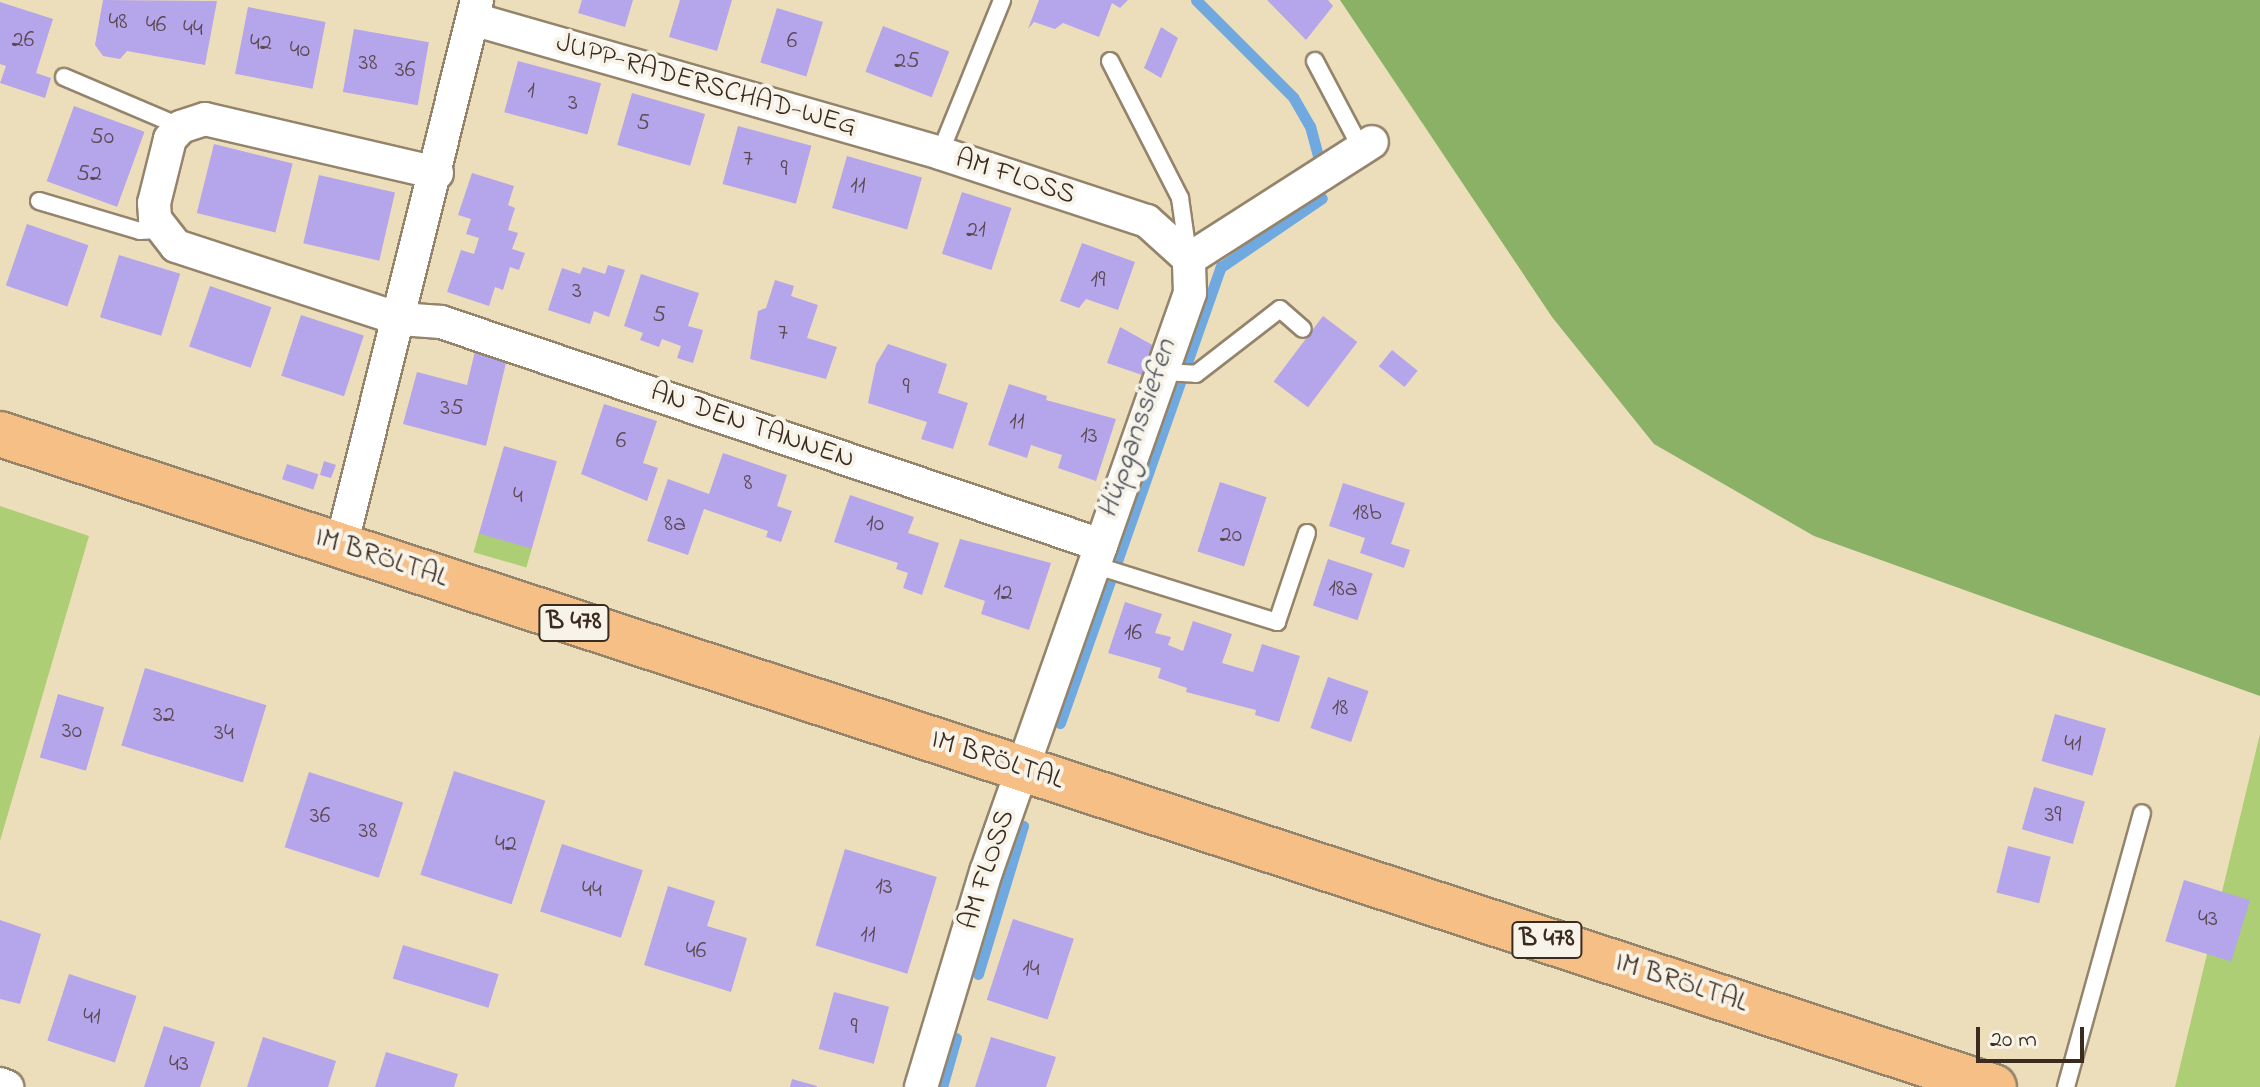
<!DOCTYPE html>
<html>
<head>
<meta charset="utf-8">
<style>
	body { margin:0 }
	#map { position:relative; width:2260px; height:1087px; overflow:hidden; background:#eddebb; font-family:"Indie Flower",sans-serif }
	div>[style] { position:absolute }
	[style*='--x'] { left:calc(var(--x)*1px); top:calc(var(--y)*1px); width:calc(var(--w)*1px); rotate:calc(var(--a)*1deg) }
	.green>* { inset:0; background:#aece75; transform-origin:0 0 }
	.forest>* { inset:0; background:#8ab166 }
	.stream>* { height:11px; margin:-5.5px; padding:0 5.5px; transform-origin:5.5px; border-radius:5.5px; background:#70a9df }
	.building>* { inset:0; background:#b5a5ea; transform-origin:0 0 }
	.roads { filter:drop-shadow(2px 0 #94846c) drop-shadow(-2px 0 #94846c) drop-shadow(0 2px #94846c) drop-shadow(0 -2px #94846c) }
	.service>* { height:16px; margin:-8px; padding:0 8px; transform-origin:8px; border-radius:8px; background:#fff }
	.minor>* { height:32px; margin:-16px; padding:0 16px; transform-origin:16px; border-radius:16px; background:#fff }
	.primary>* { height:44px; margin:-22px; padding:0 22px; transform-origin:22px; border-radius:22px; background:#f5bf86 }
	span { translate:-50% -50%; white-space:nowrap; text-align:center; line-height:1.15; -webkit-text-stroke:8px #f7f3e8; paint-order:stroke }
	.number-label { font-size:24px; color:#5a4951 }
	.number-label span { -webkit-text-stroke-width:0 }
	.shield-label span { padding:2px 6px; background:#f7f3e8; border:2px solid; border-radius:6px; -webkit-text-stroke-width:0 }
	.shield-label { font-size:26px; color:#3b2a1e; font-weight:700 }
	.street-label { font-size:28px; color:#3b2a1e }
	.water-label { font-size:30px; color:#4e5662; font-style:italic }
	.scale { position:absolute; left:1976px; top:1027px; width:108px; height:36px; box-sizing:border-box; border:4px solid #3b2a1e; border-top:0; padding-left:10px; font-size:24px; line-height:28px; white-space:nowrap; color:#3b2a1e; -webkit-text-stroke:6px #f7f3e8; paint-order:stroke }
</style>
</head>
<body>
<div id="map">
	<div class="green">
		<div style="clip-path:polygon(0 506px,89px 536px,0 841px)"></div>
		<div style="left:479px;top:533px;width:55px;height:20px;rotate:16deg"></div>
		<div style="clip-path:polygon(2260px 734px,2260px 1087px,2175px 1087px)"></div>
	</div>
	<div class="forest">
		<div style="clip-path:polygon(1340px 0,2260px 0,2260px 696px,1814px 536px,1654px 444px,1552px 317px)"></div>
	</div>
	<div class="stream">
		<div style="--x:1196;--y:0;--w:137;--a:45"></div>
		<div style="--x:1293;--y:97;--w:34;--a:60"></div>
		<div style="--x:1310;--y:126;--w:31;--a:75"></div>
		<div style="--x:1060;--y:723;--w:484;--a:-70.6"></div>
		<div style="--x:1221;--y:267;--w:122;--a:-34.3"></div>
		<div style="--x:978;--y:974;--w:155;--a:-73.1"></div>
		<div style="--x:942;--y:1087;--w:51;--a:-74.1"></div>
	</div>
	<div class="building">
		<div style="clip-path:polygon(103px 0,217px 1px,205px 65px,127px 51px,120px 59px,103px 56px,95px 45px)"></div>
		<div style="clip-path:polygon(582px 0,633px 0,625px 27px,578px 13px)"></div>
		<div style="clip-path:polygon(680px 0,732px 0,717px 51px,669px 37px)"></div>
		<div style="clip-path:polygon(1039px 0,1128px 0,1120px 8px,1112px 3px,1099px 37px,1063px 23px,1055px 29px,1034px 22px,1028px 29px)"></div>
		<div style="clip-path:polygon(1267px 0,1328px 0,1333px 6px,1306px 40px)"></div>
		<div style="clip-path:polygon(0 2px,53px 19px,36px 73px,51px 78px,45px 98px,0 83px,6px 66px,0 64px)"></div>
		<div style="left:248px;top:7px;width:79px;height:68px;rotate:11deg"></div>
		<div style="left:777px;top:8px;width:48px;height:57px;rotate:17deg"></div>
		<div style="left:883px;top:26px;width:71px;height:49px;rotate:21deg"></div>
		<div style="clip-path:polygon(1161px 27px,1178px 38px,1161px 78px,1144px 68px)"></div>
		<div style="left:354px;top:29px;width:76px;height:64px;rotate:10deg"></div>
		<div style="left:518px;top:61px;width:86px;height:53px;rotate:15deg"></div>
		<div style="left:632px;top:93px;width:76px;height:54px;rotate:16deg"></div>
		<div style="left:74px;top:106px;width:75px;height:80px;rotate:20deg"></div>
		<div style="left:738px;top:126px;width:76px;height:60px;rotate:15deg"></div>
		<div style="left:214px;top:144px;width:81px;height:71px;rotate:14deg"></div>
		<div style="left:847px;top:156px;width:78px;height:54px;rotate:16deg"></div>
		<div style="clip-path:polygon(472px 173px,514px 186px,508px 205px,515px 208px,508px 230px,518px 233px,512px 249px,525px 253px,519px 270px,510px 267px,503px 290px,495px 287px,489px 306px,447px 292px,461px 250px,474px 254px,479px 238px,466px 234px,471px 219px,458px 215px)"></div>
		<div style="left:319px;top:175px;width:78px;height:70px;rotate:13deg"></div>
		<div style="left:962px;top:192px;width:52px;height:65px;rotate:18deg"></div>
		<div style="left:27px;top:224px;width:65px;height:65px;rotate:19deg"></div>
		<div style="clip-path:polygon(1082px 243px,1135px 262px,1118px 310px,1086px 299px,1079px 308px,1060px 301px)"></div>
		<div style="left:119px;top:255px;width:64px;height:65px;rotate:17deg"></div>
		<div style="clip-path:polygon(608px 265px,625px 270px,609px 317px,594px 311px,590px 324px,548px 310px,562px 268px,580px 274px,583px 267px,605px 274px)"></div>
		<div style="clip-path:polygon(641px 274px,699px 293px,688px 326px,703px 330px,693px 363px,677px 358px,681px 346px,662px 339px,659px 347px,640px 340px,643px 333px,624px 326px)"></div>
		<div style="clip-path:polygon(775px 280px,794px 286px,791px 296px,818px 305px,807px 338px,837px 347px,826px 379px,750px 359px,758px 311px,766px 308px)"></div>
		<div style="left:210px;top:286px;width:65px;height:64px;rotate:19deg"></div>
		<div style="left:301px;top:315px;width:66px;height:64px;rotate:18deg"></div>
		<div style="left:1323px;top:316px;width:43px;height:82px;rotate:37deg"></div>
		<div style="clip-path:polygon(1120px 327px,1156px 347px,1145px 376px,1107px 363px)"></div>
		<div style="clip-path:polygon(888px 344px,947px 364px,938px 393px,968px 403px,953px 449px,921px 439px,927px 422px,868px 403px,876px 364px)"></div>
		<div style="left:1392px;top:350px;width:33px;height:21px;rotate:39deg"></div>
		<div style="clip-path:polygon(475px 351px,507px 359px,486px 446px,403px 424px,417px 372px,467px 385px)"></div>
		<div style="clip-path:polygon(1009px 384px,1047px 396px,1046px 400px,1116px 419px,1096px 481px,1058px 468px,1062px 455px,1046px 450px,1031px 445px,1027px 458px,988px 445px)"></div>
		<div style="clip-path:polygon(604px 404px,657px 421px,643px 463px,658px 468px,647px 501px,581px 474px)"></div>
		<div style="left:504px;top:446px;width:55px;height:91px;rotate:16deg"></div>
		<div style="clip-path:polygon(723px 453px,787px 475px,777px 506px,792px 511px,781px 542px,766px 537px,768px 531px,704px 509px,688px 555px,647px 541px,668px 479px,709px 494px)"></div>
		<div style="clip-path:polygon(324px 461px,336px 465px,331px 478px,320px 475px)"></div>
		<div style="left:287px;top:464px;width:33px;height:16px;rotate:18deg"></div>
		<div style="left:1220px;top:482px;width:49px;height:73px;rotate:18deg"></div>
		<div style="clip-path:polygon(1343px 483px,1405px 503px,1391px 544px,1410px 550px,1404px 568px,1360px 553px,1365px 538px,1329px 526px)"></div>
		<div style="clip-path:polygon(850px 495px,914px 517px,908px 533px,939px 543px,922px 595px,903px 588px,908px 573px,896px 569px,898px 563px,834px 542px)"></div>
		<div style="clip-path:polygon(960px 539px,1051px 563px,1029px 630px,981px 614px,985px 601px,944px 587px)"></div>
		<div style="left:1328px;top:559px;width:47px;height:49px;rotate:18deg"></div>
		<div style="clip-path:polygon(1125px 602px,1162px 614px,1155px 633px,1171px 637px,1168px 645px,1183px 651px,1193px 621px,1232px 634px,1222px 663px,1253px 672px,1262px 644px,1300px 656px,1279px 722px,1255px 715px,1256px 710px,1186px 692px,1187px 688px,1158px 678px,1161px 668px,1108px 653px)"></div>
		<div style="left:145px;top:668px;width:127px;height:81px;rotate:17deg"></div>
		<div style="left:1328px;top:677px;width:43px;height:54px;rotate:19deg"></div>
		<div style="left:58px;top:694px;width:48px;height:66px;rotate:16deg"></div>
		<div style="left:2055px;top:714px;width:53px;height:49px;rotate:16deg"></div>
		<div style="left:454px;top:771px;width:96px;height:109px;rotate:18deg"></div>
		<div style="left:309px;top:772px;width:99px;height:79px;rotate:18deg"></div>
		<div style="left:2034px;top:787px;width:53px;height:44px;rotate:16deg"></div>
		<div style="left:562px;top:844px;width:85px;height:71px;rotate:18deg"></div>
		<div style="left:2008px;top:846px;width:44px;height:48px;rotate:14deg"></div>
		<div style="left:845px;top:849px;width:96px;height:101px;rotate:17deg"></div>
		<div style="left:2184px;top:880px;width:69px;height:64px;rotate:17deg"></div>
		<div style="clip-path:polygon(668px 886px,715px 901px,707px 926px,747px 938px,731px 992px,644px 965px)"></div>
		<div style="left:1013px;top:919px;width:64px;height:85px;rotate:18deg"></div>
		<div style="clip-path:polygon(0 920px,41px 934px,20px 1004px,0 999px)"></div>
		<div style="left:403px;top:945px;width:100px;height:35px;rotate:17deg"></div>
		<div style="left:69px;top:974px;width:71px;height:70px;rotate:18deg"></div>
		<div style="left:834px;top:992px;width:57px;height:59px;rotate:15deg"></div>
		<div style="clip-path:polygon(164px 1026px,215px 1042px,200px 1087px,144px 1087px)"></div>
		<div style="clip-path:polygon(263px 1037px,336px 1061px,328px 1087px,247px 1087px)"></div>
		<div style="clip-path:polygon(991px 1037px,1056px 1057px,1046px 1087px,975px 1087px)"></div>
		<div style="clip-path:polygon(386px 1052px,458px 1074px,454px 1087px,375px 1087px)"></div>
		<div style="clip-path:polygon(792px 1079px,817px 1086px,817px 1087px,790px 1087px)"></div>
	</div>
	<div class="roads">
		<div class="service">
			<div style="--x:1110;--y:61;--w:154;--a:62.9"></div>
			<div style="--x:1180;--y:198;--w:57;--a:81.9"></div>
			<div style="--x:1315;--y:61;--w:98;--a:62.1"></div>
			<div style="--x:64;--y:77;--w:127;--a:23.1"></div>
			<div style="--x:940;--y:153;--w:165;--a:-67.9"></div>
			<div style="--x:39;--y:201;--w:105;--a:16.5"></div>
			<div style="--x:140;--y:231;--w:22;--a:-3"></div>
			<div style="--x:1162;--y:372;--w:34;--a:3"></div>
			<div style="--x:1196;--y:374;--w:106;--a:-37.7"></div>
			<div style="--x:1280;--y:309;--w:30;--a:41"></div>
			<div style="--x:1094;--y:565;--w:192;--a:17.3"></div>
			<div style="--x:1277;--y:622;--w:94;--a:-71.4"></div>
			<div style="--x:2066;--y:1087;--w:284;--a:-74.5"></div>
		</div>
		<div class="minor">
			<div style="--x:473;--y:19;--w:486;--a:16"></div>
			<div style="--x:940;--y:153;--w:218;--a:18.2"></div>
			<div style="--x:1147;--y:221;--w:57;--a:42.1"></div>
			<div style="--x:437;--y:173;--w:238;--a:-166.9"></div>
			<div style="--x:205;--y:119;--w:25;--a:162"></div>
			<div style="--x:181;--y:127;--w:16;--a:133"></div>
			<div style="--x:170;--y:139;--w:66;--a:104"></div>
			<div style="--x:154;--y:203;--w:16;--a:86"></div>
			<div style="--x:155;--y:219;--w:34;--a:52"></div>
			<div style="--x:176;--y:246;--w:236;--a:18.1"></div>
			<div style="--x:400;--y:319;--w:41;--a:4.2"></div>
			<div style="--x:441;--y:322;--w:697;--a:18.67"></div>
			<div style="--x:341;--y:546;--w:563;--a:-76.01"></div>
			<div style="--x:0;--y:1084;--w:8;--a:23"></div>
			<div style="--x:921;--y:1087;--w:225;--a:-73.2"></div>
			<div style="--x:986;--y:872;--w:614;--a:-70.59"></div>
			<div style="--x:1190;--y:293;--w:34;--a:-92"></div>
			<div style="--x:1189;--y:259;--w:217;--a:-32.6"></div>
		</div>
		<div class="primary">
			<div style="--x:0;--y:434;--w:2098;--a:18.13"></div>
		</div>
	</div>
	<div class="number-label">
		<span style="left:118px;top:23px">48</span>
		<span style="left:156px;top:26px">46</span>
		<span style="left:193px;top:30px">44</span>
		<span style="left:23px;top:41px">26</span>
		<span style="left:792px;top:42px">6</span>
		<span style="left:261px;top:44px">42</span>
		<span style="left:300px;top:51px">40</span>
		<span style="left:907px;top:62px">25</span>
		<span style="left:368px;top:64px">38</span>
		<span style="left:405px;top:71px">36</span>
		<span style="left:531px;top:92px">1</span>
		<span style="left:573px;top:104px">3</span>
		<span style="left:643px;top:124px">5</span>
		<span style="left:102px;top:138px">50</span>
		<span style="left:748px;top:160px">7</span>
		<span style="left:784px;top:170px">9</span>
		<span style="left:89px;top:175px">52</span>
		<span style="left:858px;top:187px">11</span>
		<span style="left:976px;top:231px">21</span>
		<span style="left:1098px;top:281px">19</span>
		<span style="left:577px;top:292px">3</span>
		<span style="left:659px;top:316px">5</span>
		<span style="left:783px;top:334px">7</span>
		<span style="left:906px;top:388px">9</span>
		<span style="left:452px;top:409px">35</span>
		<span style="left:1017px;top:423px">11</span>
		<span style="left:1089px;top:437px">13</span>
		<span style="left:621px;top:442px">6</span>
		<span style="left:748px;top:484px">8</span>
		<span style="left:518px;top:497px">4</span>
		<span style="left:1367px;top:514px">18b</span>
		<span style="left:675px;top:525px">8a</span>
		<span style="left:875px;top:525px">10</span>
		<span style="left:1231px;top:536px">20</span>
		<span style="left:1343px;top:590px">18a</span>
		<span style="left:1003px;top:594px">12</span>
		<span style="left:1133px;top:634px">16</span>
		<span style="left:1340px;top:709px">18</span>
		<span style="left:164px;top:716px">32</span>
		<span style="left:72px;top:732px">30</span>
		<span style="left:224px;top:734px">34</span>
		<span style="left:2073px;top:745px">41</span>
		<span style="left:2053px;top:816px">39</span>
		<span style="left:320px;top:817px">36</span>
		<span style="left:368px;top:832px">38</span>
		<span style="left:506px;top:845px">42</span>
		<span style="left:884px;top:888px">13</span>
		<span style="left:592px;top:891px">44</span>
		<span style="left:2208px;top:920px">43</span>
		<span style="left:868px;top:936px">11</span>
		<span style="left:696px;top:952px">46</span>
		<span style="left:1031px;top:970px">14</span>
		<span style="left:92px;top:1018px">41</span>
		<span style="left:854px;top:1028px">9</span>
		<span style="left:179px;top:1065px">43</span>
	</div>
	<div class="shield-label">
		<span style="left:574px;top:623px">B 478</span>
		<span style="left:1547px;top:940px">B 478</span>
	</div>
	<div class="street-label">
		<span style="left:706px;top:86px;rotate:16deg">JUPP-RADERSCHAD-WEG</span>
		<span style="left:1015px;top:178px;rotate:18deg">AM FLOSS</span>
		<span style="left:752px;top:427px;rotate:19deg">AN DEN TANNEN</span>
		<span style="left:381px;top:559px;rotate:18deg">IM BRÖLTAL</span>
		<span style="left:997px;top:761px;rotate:18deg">IM BRÖLTAL</span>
		<span style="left:988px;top:870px;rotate:-72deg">AM FLOSS</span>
		<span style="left:1681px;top:984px;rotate:18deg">IM BRÖLTAL</span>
	</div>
	<div class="water-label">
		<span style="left:1138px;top:429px;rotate:-71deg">Hüpganssiefen</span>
	</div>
	<div class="scale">20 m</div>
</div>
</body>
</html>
